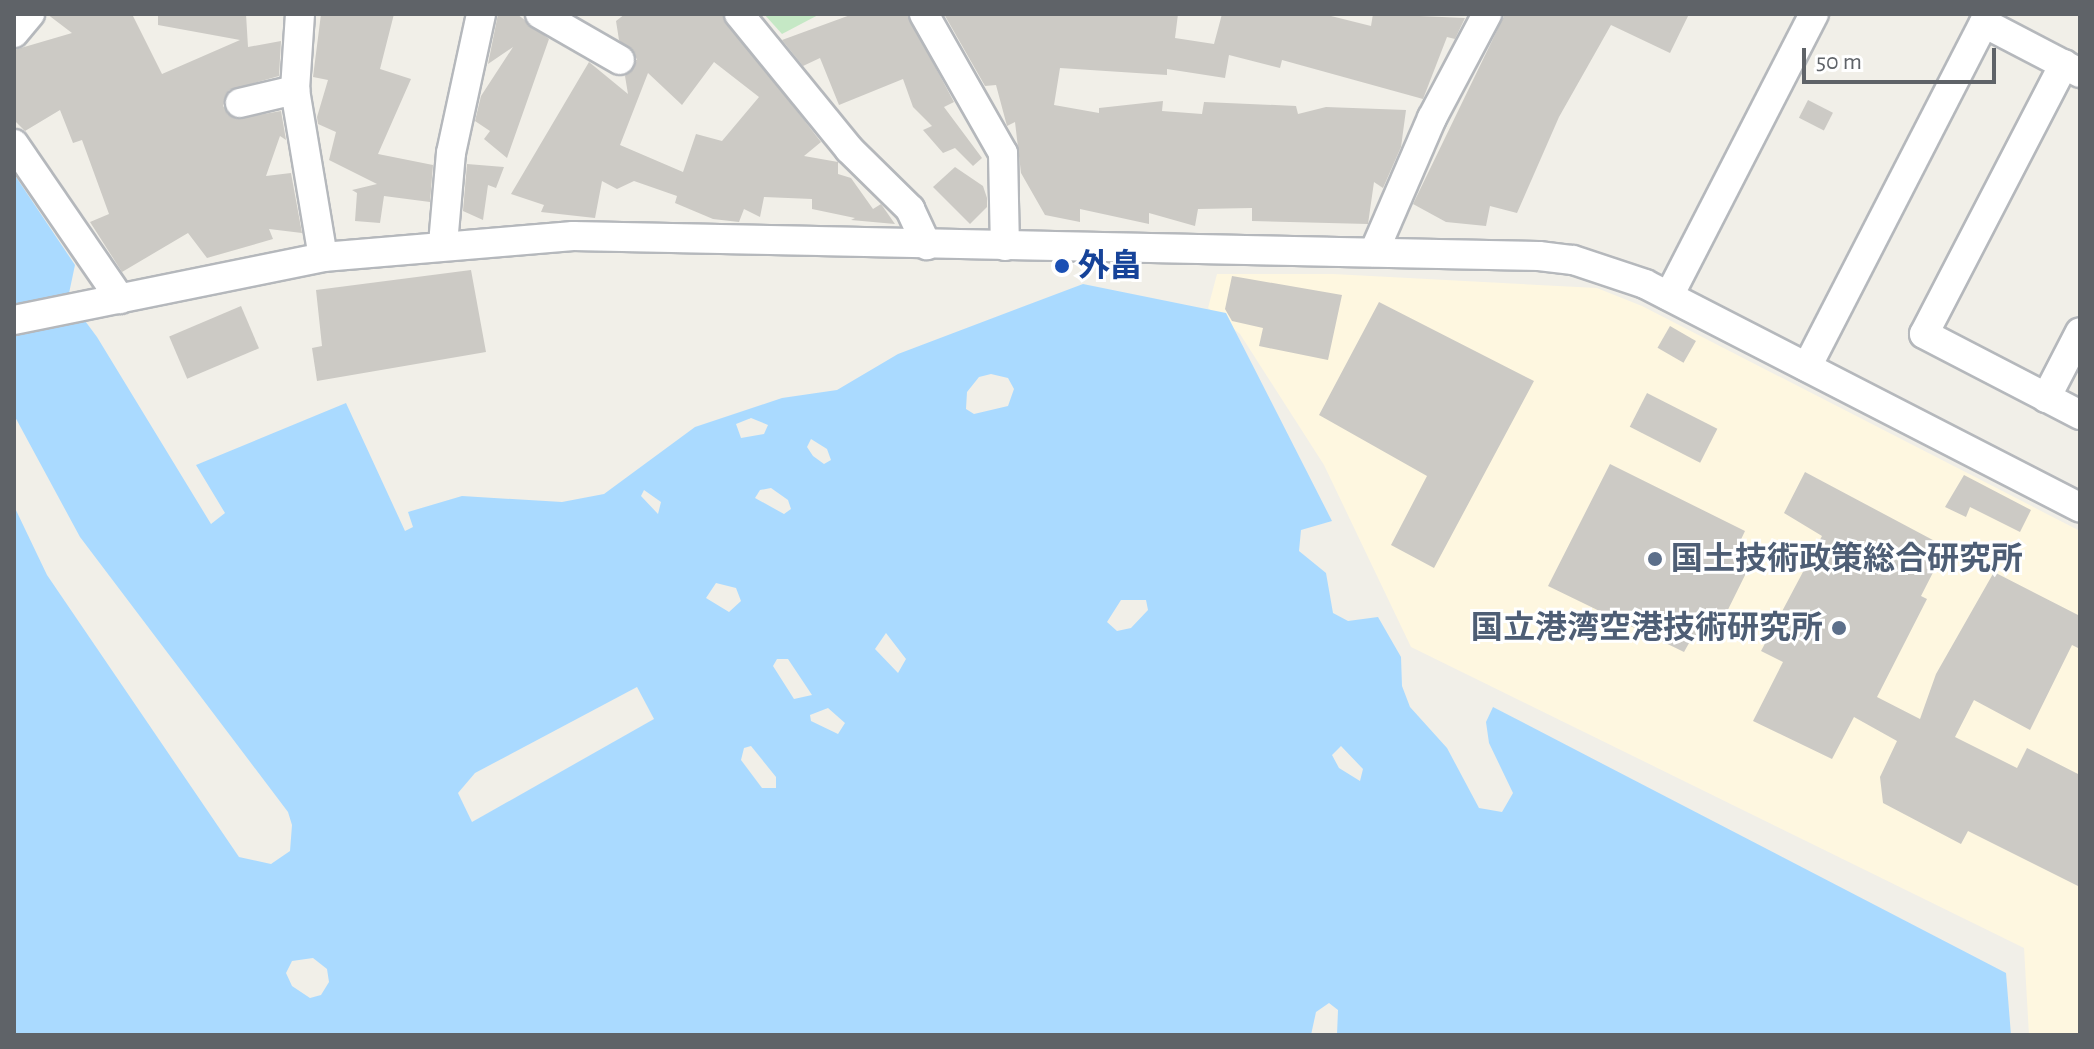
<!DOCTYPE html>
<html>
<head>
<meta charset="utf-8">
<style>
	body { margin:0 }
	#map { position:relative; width:2094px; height:1049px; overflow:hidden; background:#f1efe8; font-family:"Alegreya Sans","Noto Sans JP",sans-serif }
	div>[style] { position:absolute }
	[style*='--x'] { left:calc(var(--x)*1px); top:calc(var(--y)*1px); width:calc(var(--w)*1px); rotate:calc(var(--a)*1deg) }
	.commercial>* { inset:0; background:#fef7e0 }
	.green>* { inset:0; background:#c5e8c5 }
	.water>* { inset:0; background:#aadaff }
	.pier>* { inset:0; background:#f1efe8 }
	.building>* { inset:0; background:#cccac5; transform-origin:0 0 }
	.roads { filter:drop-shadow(2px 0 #b5b8bc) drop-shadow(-2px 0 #b5b8bc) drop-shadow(0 2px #b5b8bc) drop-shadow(0 -2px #b5b8bc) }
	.minor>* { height:28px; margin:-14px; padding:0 14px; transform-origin:14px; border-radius:14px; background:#fff }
	.dots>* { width:22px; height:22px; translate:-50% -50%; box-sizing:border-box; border:4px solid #fff; border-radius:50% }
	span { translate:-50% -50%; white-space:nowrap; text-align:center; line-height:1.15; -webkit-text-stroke:6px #fff; paint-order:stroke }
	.transit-label { font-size:32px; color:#164399; font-weight:700 }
	.left { translate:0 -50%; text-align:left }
	.service-label { font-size:32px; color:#4e5e75; font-weight:700 }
	.right { translate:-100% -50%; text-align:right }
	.frame { position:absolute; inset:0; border:16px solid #5f6368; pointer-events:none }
	.scale { position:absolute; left:1802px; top:48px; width:194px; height:36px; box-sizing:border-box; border:4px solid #5f6368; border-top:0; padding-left:10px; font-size:24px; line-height:28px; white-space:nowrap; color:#5f6368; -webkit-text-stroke:6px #fff; paint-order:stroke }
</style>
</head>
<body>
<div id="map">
	<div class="commercial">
		<div style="clip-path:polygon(1217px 274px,1333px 274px,1597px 288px,1642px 306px,2080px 531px,2080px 1035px,2029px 1035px,2024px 948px,1411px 647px,1324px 465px,1240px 334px,1208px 308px)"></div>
	</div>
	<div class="green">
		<div style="clip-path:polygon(764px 14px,820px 14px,782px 34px)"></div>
	</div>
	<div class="water">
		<div style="clip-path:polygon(evenodd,14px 174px,75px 265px,68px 298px,97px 337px,211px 524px,225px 513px,196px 465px,346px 403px,405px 531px,413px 527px,408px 512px,462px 496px,562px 502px,604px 494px,695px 427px,782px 398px,837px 390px,898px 354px,1083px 284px,1226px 313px,1332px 521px,1301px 530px,1299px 551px,1326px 573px,1333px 613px,1348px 621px,1378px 617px,1401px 657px,1402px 686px,1410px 707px,1447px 748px,1479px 808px,1502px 812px,1513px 793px,1489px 743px,1486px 722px,1493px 707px,2006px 973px,2011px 1035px,1337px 1035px,1338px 1010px,1329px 1003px,1316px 1012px,1311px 1035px,14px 1035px,14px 506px,47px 575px,239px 857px,271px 864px,290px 851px,292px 825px,288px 812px,80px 537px,14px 415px,14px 174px,991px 374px,1008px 378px,1014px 389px,1008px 406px,974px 414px,966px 409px,967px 392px,979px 377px,991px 374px,14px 174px,751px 418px,768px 425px,764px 434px,741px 438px,736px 424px,751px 418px,14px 174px,811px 439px,827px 449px,831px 460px,824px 464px,813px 456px,807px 447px,811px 439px,14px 174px,771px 488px,788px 500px,791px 509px,784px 514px,755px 498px,760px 490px,771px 488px,14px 174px,644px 490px,661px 502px,658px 514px,641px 496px,644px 490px,14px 174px,716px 583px,736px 588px,741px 601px,729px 612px,706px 598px,716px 583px,14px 174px,1121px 600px,1146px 600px,1148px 610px,1131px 628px,1117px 631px,1107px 622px,1121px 600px,14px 174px,886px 633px,906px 659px,898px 673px,875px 649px,886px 633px,14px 174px,777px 659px,788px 659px,812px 695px,794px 699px,773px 666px,777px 659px,14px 174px,828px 708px,845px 723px,838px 734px,811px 721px,810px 715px,828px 708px,14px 174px,751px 746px,776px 777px,776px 788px,762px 788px,741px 760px,744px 748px,751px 746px,14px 174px,1341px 746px,1363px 769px,1360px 781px,1339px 768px,1332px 755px,1341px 746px,14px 174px,313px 958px,327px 969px,329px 982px,321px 995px,310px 998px,292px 986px,286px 973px,292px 961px,313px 958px)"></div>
	</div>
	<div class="pier">
		<div style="clip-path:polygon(637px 687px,654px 719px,472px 822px,458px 793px,475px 773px)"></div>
	</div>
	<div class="building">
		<div style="clip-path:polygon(47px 14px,132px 14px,162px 74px,240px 40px,158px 25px,158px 14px,246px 14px,248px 47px,281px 41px,279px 76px,229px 90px,223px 106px,236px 119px,281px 111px,286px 140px,280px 136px,266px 176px,291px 173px,302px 233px,269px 229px,273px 239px,207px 258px,188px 233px,122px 272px,90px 222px,109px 214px,82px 140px,73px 143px,60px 110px,25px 131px,14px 120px,14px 50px,72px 33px)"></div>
		<div style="clip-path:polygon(321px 14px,394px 14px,380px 69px,411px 79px,378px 154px,433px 165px,430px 202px,384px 196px,380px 223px,355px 221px,357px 193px,352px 190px,377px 184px,329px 160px,336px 132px,318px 124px,317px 117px,328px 80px,313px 77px)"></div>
		<div style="clip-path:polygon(498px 14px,517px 14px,549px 39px,507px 158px,484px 139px,490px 131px,475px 121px,481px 96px,513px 47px,488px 64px)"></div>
		<div style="clip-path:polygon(evenodd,625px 14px,722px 14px,821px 142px,804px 156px,838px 162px,838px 174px,851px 178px,873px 209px,881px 204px,895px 224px,851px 220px,855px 218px,812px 209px,812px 199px,764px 197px,760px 217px,744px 209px,739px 222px,713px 219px,675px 203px,677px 196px,634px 181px,617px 189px,602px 181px,595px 218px,541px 212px,544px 205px,511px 194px,589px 62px,628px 94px,625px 76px,637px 59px,619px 40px,616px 21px,625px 14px,714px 62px,759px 97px,722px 141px,696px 134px,683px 172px,620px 145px,648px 73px,682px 105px,714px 62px)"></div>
		<div style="clip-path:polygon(853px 14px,907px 14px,954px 102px,944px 107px,982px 158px,973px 166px,955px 148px,943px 153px,923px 130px,932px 126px,913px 107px,903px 79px,839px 105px,820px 58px,803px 66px,782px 40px)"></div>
		<div style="clip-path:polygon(944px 14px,1178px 14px,1175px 38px,1214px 44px,1222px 14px,1323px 14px,1371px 26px,1373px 14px,1465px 18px,1455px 39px,1447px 37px,1423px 99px,1282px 60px,1280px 68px,1229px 55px,1225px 78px,1167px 69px,1167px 75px,1060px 68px,1054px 105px,1099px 113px,1099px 108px,1163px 101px,1162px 111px,1202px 114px,1204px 102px,1296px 106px,1298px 114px,1326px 107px,1406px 110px,1401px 147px,1383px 188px,1374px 182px,1368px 224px,1252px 221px,1252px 208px,1198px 209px,1195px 226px,1149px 213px,1149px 224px,1080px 209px,1080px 222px,1045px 215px,1021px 173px,1015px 122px,1007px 126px,996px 85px,985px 86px)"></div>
		<div style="clip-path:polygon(1505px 14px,1689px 14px,1670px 53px,1611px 25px,1559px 117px,1517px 213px,1490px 206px,1486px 226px,1446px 222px,1413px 204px)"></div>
		<div style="left:1808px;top:100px;width:28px;height:20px;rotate:27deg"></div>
		<div style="clip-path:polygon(467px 164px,504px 167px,496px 188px,488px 185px,483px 220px,463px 211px)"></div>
		<div style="clip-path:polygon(955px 167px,983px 186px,987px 198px,987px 207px,970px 224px,933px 187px)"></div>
		<div style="clip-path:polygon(471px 270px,486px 352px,317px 381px,312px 348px,322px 346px,316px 290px)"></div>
		<div style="clip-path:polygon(1232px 276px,1342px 295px,1328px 360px,1259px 346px,1263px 328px,1232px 321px,1225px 309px)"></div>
		<div style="clip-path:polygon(1379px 302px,1534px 381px,1434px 568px,1391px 545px,1427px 476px,1319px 415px)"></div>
		<div style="left:241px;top:306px;width:46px;height:78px;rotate:67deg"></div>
		<div style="left:1670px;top:326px;width:30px;height:25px;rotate:30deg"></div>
		<div style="left:1647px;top:393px;width:79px;height:38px;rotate:27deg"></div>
		<div style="clip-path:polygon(1610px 464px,1745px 531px,1736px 550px,1753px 559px,1711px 644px,1693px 636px,1684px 652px,1548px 586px)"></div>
		<div style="clip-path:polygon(1805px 472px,1946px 547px,1921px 596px,1927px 599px,1877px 697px,1920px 719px,1936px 674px,1994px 572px,2080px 616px,2080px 649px,2072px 645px,2030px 730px,1974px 700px,1955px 737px,2017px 768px,2027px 748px,2080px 775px,2080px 887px,1968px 831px,1961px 844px,1883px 803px,1880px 777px,1897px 741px,1854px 717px,1832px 759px,1753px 721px,1783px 662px,1761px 651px,1822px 536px,1784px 513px)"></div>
		<div style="clip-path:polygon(1964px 475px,2031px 510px,2020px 532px,1970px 507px,1966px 517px,1945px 507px)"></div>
	</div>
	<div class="roads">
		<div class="minor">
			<div style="--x:300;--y:14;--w:76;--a:93.8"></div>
			<div style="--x:295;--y:90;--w:169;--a:80.5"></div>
			<div style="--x:540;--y:14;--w:92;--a:29.9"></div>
			<div style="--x:739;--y:14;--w:174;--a:50.8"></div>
			<div style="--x:849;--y:149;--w:86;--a:44.5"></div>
			<div style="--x:910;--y:209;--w:40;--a:65"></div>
			<div style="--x:924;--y:14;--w:160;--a:60.4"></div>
			<div style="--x:1003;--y:153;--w:93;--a:88.8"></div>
			<div style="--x:14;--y:33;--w:25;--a:-50"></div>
			<div style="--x:2064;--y:64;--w:304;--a:117.4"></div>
			<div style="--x:1924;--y:334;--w:176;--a:27.4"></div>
			<div style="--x:240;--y:103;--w:57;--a:-13.3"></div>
			<div style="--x:14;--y:144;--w:188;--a:55.6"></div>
			<div style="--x:443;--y:244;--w:91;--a:-85"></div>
			<div style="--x:451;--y:153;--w:142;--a:-77.8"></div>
			<div style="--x:1374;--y:252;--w:146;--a:-66.6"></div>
			<div style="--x:1432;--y:118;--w:118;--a:-62.1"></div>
			<div style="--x:1669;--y:296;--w:317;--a:-62.8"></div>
			<div style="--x:14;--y:320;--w:315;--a:-11.5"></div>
			<div style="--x:323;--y:257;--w:251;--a:-4.8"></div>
			<div style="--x:573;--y:236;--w:966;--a:1.19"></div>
			<div style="--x:1539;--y:256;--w:34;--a:7"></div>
			<div style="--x:1573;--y:260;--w:76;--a:18.4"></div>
			<div style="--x:1645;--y:284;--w:489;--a:27.2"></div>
			<div style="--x:1807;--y:367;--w:387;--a:-62.8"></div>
			<div style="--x:1984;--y:23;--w:108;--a:27.5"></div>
			<div style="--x:2046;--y:398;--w:74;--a:-62.7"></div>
		</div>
	</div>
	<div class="dots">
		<div style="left:1062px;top:266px;background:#1a4fb4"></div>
		<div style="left:1655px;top:559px;background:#5c6f8a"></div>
		<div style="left:1839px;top:628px;background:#5c6f8a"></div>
	</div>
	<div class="transit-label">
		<span class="left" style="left:1078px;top:266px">外畠</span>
	</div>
	<div class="service-label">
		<span class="left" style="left:1671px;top:559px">国土技術政策総合研究所</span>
		<span class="right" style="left:1823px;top:628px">国立港湾空港技術研究所</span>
	</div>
	<div class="frame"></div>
	<div class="scale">50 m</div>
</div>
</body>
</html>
